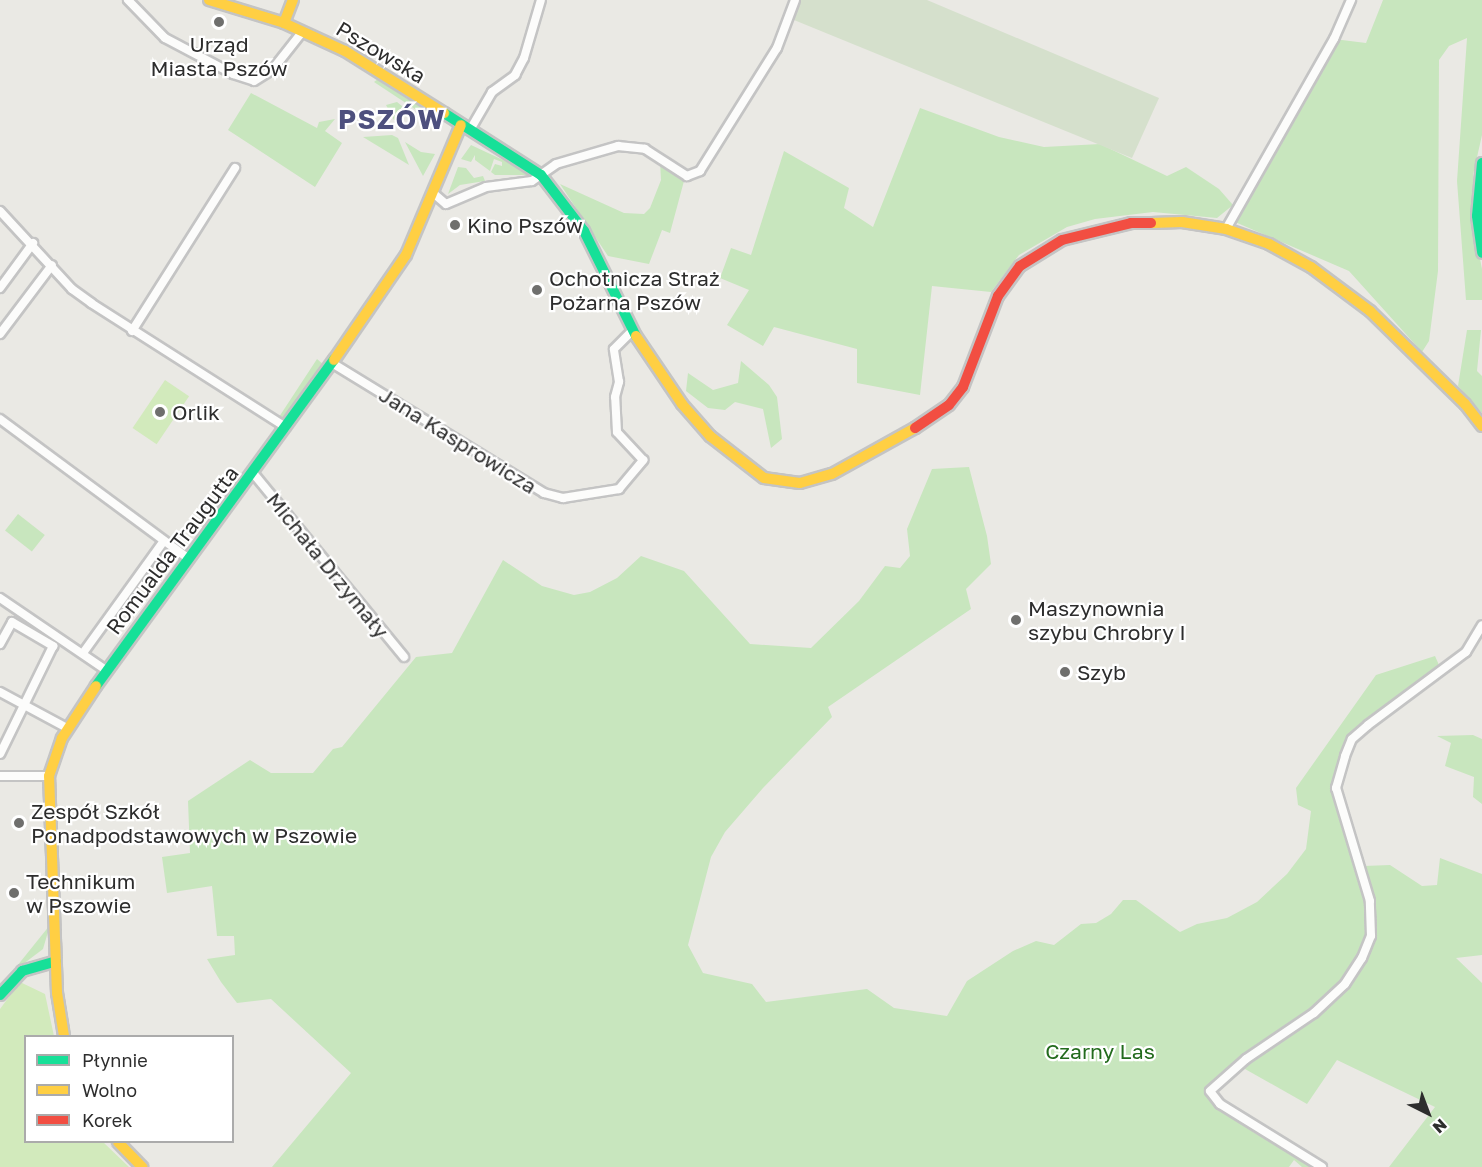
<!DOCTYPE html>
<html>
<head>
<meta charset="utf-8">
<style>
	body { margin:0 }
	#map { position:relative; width:1482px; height:1167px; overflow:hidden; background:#eae9e4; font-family:"Golos Text",sans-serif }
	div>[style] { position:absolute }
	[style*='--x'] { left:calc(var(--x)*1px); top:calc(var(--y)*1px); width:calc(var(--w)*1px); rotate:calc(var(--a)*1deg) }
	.green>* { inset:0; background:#c8e6be; transform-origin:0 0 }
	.cemetery>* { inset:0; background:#d5e0cc }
	.pitch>* { inset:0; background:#d2eabc; transform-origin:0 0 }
	.roads { filter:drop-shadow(2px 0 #c4c4c4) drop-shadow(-2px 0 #c4c4c4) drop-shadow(0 2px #c4c4c4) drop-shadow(0 -2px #c4c4c4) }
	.street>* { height:8px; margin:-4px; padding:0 4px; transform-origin:4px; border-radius:4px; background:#fcfcfb }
	.fast>* { height:10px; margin:-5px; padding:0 5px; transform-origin:5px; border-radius:5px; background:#16e098 }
	.slow>* { height:10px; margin:-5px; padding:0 5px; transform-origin:5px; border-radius:5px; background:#ffcf43 }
	.jam>* { height:10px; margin:-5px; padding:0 5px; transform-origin:5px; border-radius:5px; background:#f24e42 }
	.dots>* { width:16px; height:16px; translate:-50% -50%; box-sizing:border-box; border:3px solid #fff; border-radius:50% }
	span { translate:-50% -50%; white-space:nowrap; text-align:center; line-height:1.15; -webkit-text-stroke:4.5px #fff; paint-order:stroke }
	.poi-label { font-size:21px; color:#2d2d2d }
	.left { translate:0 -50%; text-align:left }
	.street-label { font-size:21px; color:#2d2d2d }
	.park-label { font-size:21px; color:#236b1d }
	.district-label { font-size:27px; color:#4e507e; font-weight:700; letter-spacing:1.5px }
	.legend { position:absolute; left:24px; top:1035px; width:210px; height:108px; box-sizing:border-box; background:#fff; border:2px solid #ababab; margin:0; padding:8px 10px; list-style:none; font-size:18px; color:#2d2d2d }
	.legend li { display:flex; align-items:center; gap:12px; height:30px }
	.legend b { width:30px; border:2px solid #ababab }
	.north { position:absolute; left:1398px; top:1083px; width:60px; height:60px; -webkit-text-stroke:4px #fff; paint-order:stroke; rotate:138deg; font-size:16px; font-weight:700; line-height:24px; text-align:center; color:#2d2d2d }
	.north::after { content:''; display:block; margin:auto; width:21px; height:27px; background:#2d2d2d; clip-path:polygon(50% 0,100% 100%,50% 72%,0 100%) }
</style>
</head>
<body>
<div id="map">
	<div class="green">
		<div style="clip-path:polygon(1383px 0,1482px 0,1482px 135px,1473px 175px,1474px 229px,1482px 269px,1482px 300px,1466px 300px,1457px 181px,1467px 38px,1449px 46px,1439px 60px,1438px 271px,1429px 341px,1422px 352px,1349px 271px,1235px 222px,1274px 143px,1334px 39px,1366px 43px)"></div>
		<div style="clip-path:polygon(378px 79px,381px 80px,435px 116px,430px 119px,374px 82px)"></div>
		<div style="clip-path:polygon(251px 93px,317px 128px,319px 122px,335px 119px,325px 131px,342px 143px,315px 187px,228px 130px)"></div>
		<div style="clip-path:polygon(397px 102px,402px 106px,413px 114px,394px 120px,386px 105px)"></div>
		<div style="clip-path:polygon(920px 108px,999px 137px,1044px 147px,1100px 144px,1167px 176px,1186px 167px,1219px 189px,1233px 205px,1217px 218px,1153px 212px,1095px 219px,1067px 227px,1019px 255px,991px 292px,932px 286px,920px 395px,857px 383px,857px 349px,774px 327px,763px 346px,727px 325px,749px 290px,720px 278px,731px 248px,751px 255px,784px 151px,849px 188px,844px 208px,873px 227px)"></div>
		<div style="clip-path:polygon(392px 135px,398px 138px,409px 165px,363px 137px)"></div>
		<div style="clip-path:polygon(405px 142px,421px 152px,435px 154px,423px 176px)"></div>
		<div style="clip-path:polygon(471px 145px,514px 165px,527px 175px,495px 175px,491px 172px,495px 164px,502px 166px,502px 162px,494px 159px,490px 171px,475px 160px,475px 155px,471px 162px,461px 159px)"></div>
		<div style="clip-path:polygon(660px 161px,684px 181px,670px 233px,662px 230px,649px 264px,608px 256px,560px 184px,624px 213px,644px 214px,650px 208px,661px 180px)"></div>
		<div style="clip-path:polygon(458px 167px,466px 168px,474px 178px,483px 176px,485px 181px,460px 185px,448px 194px)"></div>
		<div style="clip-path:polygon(1467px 330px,1481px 330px,1477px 371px,1482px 376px,1482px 413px,1458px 386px)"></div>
		<div style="clip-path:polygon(317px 359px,324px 365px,285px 419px,279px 417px)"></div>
		<div style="clip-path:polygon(741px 361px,769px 385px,777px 397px,782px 439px,771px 448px,763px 409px,735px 402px,725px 410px,708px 408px,686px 391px,688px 373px,713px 390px,738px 383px)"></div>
		<div style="clip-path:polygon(969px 467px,987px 536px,991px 564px,966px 589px,971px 609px,828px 707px,832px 717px,763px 788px,725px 832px,711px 857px,688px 945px,703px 973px,752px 984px,766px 1002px,867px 989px,894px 1008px,947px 1016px,967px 981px,1013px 951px,1036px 941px,1054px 945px,1081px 924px,1096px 923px,1111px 914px,1123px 900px,1136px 900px,1180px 932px,1197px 924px,1227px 918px,1257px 902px,1287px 874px,1306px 849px,1311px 811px,1298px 805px,1296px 788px,1376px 675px,1435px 656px,1439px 665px,1436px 670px,1345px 742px,1336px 787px,1369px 901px,1370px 936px,1347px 980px,1314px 1013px,1215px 1083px,1212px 1097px,1255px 1127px,1253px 1132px,1316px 1167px,1302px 1167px,1294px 1160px,1289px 1167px,272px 1167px,351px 1073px,271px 999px,237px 1003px,221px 982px,207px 959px,235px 955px,234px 936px,217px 936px,212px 886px,167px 893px,162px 857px,190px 853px,188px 801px,250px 760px,271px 773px,313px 773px,333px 749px,342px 747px,416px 657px,452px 653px,503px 560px,542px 586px,574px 595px,590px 592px,617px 578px,641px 556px,684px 571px,750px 644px,811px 648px,859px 601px,885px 566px,900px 568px,910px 556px,907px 529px,932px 469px)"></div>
		<div style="left:18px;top:514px;width:34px;height:21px;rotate:38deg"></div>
		<div style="clip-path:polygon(1473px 735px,1482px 739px,1482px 804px,1473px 797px,1474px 777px,1445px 766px,1451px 743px,1437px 736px)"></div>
		<div style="clip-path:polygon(1440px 858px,1482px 874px,1482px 955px,1456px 958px,1482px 983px,1482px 1167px,1389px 1167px,1435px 1107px,1337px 1060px,1307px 1104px,1245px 1069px,1238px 1071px,1313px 1020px,1355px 979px,1377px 932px,1364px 866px,1390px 865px,1422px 886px,1437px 885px)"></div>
		<div style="clip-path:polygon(50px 925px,43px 949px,14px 971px,17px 966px)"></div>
	</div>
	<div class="cemetery">
		<div style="clip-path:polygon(801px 0,927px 0,1159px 98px,1132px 158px,794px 20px)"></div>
	</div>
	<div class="pitch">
		<div style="left:165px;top:380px;width:29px;height:58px;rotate:34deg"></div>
		<div style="clip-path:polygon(20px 982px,45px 994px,54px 1036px,26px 1036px,26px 1142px,103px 1142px,129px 1167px,0 1167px,0 1009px)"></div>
	</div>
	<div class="roads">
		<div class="street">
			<div style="--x:128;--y:0;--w:53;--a:45.8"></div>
			<div style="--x:165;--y:38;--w:77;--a:27.9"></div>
			<div style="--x:233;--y:74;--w:22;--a:18"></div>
			<div style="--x:254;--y:81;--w:22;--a:-32"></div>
			<div style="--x:273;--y:69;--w:48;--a:-51.7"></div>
			<div style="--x:470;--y:130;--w:44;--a:-59.9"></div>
			<div style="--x:492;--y:92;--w:29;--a:-36"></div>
			<div style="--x:515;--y:75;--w:19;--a:-62"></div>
			<div style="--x:524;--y:58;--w:60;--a:-73.7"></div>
			<div style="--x:432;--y:192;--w:18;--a:41"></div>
			<div style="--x:446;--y:204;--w:43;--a:-23"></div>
			<div style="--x:486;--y:187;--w:46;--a:-7.4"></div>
			<div style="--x:532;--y:181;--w:29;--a:-35"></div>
			<div style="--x:556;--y:164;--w:65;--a:-16.2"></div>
			<div style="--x:618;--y:146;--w:27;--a:6"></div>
			<div style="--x:645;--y:149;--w:50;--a:32.7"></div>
			<div style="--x:687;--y:176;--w:14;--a:-21"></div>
			<div style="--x:700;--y:171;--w:145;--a:-58"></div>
			<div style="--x:777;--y:48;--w:51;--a:-69.4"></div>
			<div style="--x:0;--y:211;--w:106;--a:47.3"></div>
			<div style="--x:72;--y:289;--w:24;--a:36"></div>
			<div style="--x:91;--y:303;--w:231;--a:32.5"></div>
			<div style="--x:1226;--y:229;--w:219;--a:-60.4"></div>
			<div style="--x:1334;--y:39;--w:43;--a:-66.4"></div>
			<div style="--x:0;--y:288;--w:56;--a:-53.7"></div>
			<div style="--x:132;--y:331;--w:193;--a:-57.7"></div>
			<div style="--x:0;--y:334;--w:86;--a:-53"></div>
			<div style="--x:332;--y:363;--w:249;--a:31.5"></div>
			<div style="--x:544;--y:493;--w:20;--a:15"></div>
			<div style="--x:563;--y:498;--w:57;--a:-9.1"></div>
			<div style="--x:619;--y:489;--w:38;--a:-50"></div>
			<div style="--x:643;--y:460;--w:38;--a:-133"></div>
			<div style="--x:617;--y:432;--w:35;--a:-93"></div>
			<div style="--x:615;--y:397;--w:16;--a:-75"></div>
			<div style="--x:619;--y:382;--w:33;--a:-99"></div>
			<div style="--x:614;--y:349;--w:25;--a:-45"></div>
			<div style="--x:0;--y:419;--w:235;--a:36.5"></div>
			<div style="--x:253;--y:473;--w:238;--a:50.6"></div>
			<div style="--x:0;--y:598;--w:128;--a:34.2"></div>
			<div style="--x:0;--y:644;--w:25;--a:-61"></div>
			<div style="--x:12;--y:622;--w:48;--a:30.3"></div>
			<div style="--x:53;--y:646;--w:120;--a:116.1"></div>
			<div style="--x:83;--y:653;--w:137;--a:-54.2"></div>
			<div style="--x:0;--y:692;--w:76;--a:28.2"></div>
			<div style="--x:0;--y:776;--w:49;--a:0"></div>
			<div style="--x:1322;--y:1167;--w:120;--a:-148.3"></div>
			<div style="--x:1220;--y:1104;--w:16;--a:-128"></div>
			<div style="--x:1210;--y:1091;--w:48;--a:-41.6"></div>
			<div style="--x:1246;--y:1059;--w:82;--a:-34.1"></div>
			<div style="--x:1314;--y:1013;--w:42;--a:-43.1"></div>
			<div style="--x:1345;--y:984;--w:31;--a:-57"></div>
			<div style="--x:1362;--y:958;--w:24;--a:-68"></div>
			<div style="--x:1371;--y:936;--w:35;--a:-92"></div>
			<div style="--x:1370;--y:901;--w:118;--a:-106.7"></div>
			<div style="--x:1336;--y:788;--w:33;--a:-74"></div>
			<div style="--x:1345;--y:756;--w:18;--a:-68"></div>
			<div style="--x:1352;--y:739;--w:21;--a:-41"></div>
			<div style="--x:1368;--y:725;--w:122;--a:-36.7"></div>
			<div style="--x:1466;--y:652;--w:31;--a:-59"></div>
		</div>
		<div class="fast">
			<div style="--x:444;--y:113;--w:115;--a:32.6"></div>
			<div style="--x:541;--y:175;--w:71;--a:52.5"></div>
			<div style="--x:584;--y:231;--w:117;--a:63.7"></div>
			<div style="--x:1482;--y:163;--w:53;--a:95.4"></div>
			<div style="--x:1477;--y:216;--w:37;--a:82"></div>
			<div style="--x:96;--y:686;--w:404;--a:-53.9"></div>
			<div style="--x:0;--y:995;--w:33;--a:-47"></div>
			<div style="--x:22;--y:971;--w:35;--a:-16"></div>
		</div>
		<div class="slow">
			<div style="--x:209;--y:0;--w:78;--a:17"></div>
			<div style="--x:284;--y:23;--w:67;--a:24.7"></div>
			<div style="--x:345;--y:51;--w:117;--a:32.1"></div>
			<div style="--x:284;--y:23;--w:25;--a:-69"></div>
			<div style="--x:1151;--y:223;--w:31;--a:-2"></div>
			<div style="--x:1182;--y:222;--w:45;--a:9"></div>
			<div style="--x:1226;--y:229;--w:46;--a:19.2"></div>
			<div style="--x:1269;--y:244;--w:48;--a:28.7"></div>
			<div style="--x:1311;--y:267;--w:74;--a:36.7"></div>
			<div style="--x:1370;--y:311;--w:133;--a:44.4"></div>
			<div style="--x:1465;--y:404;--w:28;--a:52"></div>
			<div style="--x:636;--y:336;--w:82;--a:55.9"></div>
			<div style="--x:682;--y:404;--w:43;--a:48.8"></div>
			<div style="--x:710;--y:436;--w:68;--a:37.9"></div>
			<div style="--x:764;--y:478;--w:36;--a:8"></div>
			<div style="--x:800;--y:483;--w:33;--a:-16"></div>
			<div style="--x:832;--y:474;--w:95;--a:-29"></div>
			<div style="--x:334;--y:360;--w:127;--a:-55.6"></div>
			<div style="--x:406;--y:255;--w:141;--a:-67.1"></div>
			<div style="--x:64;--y:1036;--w:44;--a:-99.2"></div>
			<div style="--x:57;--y:993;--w:217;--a:-92.1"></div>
			<div style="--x:49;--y:776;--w:40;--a:-71.1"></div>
			<div style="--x:62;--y:738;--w:62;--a:-56.8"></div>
			<div style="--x:118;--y:1142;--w:35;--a:46"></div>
		</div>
		<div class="jam">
			<div style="--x:915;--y:428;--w:41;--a:-34.1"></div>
			<div style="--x:949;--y:405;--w:23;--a:-52"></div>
			<div style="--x:963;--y:387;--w:97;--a:-69"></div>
			<div style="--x:998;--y:296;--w:37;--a:-54"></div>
			<div style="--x:1020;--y:266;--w:49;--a:-31.8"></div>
			<div style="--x:1062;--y:240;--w:71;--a:-13.8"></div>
			<div style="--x:1131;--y:223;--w:20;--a:0"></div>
		</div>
	</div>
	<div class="dots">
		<div style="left:219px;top:22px;background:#6f6f6d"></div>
		<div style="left:455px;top:225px;background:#6f6f6d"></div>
		<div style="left:537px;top:290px;background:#6f6f6d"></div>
		<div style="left:160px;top:412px;background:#6f6f6d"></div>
		<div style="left:1016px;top:620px;background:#6f6f6d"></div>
		<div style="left:1065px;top:672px;background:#6f6f6d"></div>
		<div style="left:19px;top:823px;background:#6f6f6d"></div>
		<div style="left:14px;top:893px;background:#6f6f6d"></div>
	</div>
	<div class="poi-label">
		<span style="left:219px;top:56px">Urząd<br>Miasta Pszów</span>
		<span class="left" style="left:467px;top:225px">Kino Pszów</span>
		<span class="left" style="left:549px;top:290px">Ochotnicza Straż<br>Pożarna Pszów</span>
		<span class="left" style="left:172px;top:412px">Orlik</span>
		<span class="left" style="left:1028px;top:620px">Maszynownia<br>szybu Chrobry I</span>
		<span class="left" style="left:1077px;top:672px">Szyb</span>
		<span class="left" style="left:31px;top:823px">Zespół Szkół<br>Ponadpodstawowych w Pszowie</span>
		<span class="left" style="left:26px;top:893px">Technikum<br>w Pszowie</span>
	</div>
	<div class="street-label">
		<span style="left:381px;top:52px;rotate:31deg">Pszowska</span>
		<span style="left:458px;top:440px;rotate:32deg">Jana Kasprowicza</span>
		<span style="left:172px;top:550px;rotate:-53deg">Romualda Traugutta</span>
		<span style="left:328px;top:565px;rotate:51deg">Michała Drzymały</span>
	</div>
	<div class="park-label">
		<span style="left:1100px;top:1051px">Czarny Las</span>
	</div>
	<div class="district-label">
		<span style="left:392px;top:120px">PSZÓW</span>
	</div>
	<ul class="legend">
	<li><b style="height:8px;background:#16e098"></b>Płynnie</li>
	<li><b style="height:8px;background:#ffcf43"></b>Wolno</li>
	<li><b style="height:8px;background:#f24e42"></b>Korek</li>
	</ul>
	<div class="north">N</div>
</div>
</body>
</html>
